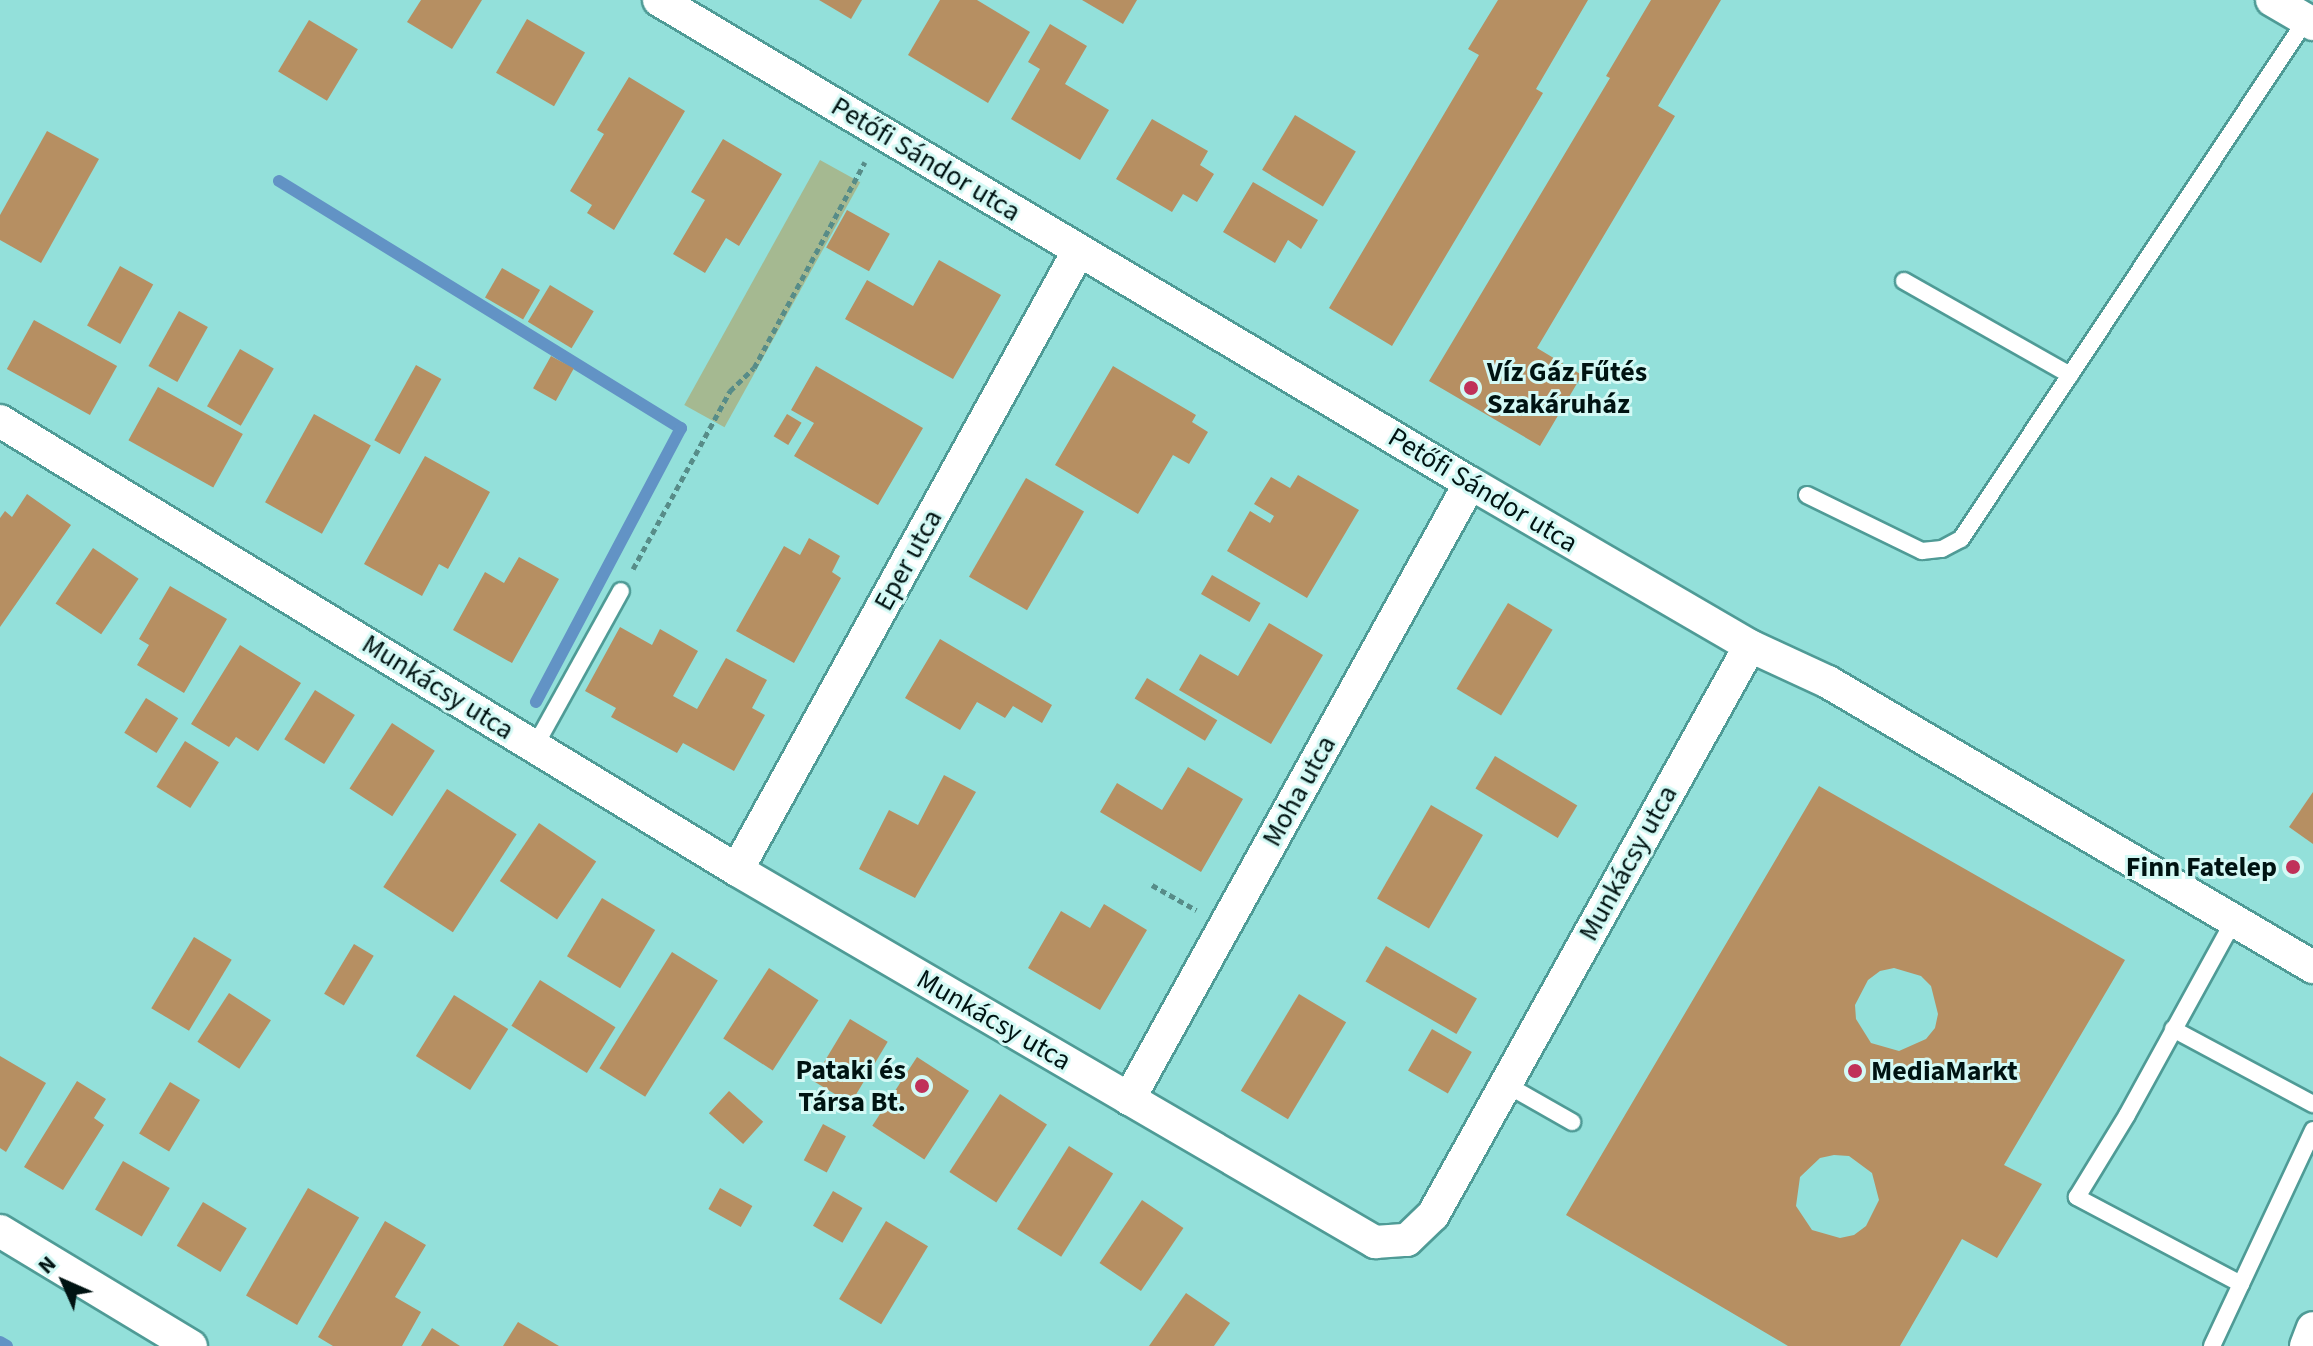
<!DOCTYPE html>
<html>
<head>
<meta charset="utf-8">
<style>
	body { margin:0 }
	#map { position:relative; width:2313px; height:1346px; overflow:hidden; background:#93e0da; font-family:"Source Sans 3",sans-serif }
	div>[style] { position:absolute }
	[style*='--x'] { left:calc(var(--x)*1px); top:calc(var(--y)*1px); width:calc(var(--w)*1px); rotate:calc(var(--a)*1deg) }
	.green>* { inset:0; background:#a5b991; transform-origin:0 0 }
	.stream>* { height:12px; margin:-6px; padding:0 6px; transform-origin:6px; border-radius:6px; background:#6293c5 }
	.building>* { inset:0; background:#b68f62; transform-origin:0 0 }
	.path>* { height:5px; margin-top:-2.5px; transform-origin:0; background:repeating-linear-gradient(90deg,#578c88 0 6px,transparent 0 10px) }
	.roads { filter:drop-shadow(2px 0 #4f9b96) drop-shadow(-2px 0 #4f9b96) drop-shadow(0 2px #4f9b96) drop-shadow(0 -2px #4f9b96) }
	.lane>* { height:16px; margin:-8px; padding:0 8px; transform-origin:8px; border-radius:8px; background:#fff }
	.street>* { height:32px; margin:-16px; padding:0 16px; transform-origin:16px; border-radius:16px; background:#fff }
	.dots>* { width:22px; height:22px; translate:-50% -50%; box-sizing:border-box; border:4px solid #d4f9f5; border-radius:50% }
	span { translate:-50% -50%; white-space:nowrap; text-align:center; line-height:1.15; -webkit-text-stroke:6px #d4f9f5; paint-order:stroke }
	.street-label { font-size:28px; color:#001312 }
	.poi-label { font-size:28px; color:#001312; font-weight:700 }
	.left { translate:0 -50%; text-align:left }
	.right { translate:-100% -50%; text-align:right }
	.north { position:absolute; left:24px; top:1242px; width:80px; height:80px; -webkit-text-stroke:6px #d4f9f5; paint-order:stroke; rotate:315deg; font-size:22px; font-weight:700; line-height:32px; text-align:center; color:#001312 }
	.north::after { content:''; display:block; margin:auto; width:28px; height:36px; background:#001312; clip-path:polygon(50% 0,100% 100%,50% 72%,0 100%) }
</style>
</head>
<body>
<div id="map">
	<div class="green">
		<div style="left:820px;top:160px;width:46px;height:280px;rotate:29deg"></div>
	</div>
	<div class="stream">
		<div style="--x:279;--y:181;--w:472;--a:31.6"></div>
		<div style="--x:681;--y:428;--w:310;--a:117.9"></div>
		<div style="--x:0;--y:1342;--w:8;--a:30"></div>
	</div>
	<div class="building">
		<div style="clip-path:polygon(421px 0,482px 0,452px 49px,407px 22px)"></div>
		<div style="clip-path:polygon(819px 0,862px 0,851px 19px)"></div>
		<div style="clip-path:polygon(940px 0,977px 0,1030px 32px,988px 103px,908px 55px)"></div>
		<div style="clip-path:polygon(1082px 0,1137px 0,1123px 24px)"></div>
		<div style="clip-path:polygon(1498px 0,1588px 0,1536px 89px,1543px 93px,1392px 346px,1329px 308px,1479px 55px,1468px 49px)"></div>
		<div style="clip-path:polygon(1651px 0,1721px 0,1658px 106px,1675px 116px,1537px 348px,1582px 375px,1540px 446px,1429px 381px,1610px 78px,1606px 76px)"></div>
		<div style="left:527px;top:19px;width:67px;height:62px;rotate:30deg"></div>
		<div style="left:309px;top:20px;width:57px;height:60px;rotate:31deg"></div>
		<div style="clip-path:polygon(1050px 24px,1087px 46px,1065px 84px,1109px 110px,1080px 160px,1011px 119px,1040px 69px,1028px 62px)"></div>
		<div style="clip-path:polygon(629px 77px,685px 111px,614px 230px,587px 213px,592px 205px,570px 191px,604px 134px,597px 130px)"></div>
		<div style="left:1295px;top:115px;width:71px;height:64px;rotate:31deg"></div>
		<div style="clip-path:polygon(1152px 119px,1208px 151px,1200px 165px,1214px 174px,1197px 202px,1183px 194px,1172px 212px,1116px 179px)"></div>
		<div style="clip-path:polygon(47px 131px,99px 159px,41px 263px,0 240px,0 215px)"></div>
		<div style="clip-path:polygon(723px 139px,782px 174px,739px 246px,726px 238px,705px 273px,673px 254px,705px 200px,691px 192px)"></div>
		<div style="clip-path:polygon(1253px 182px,1318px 220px,1301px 249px,1288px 240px,1275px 263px,1223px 232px)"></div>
		<div style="left:847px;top:210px;width:49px;height:43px;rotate:29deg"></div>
		<div style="clip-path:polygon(939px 260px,1001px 295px,953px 379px,845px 319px,867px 280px,913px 306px)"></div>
		<div style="left:120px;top:266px;width:38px;height:68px;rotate:29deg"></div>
		<div style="left:502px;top:268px;width:44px;height:34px;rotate:30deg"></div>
		<div style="left:550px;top:285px;width:51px;height:43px;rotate:31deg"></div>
		<div style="left:179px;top:311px;width:33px;height:63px;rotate:29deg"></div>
		<div style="left:34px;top:320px;width:95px;height:56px;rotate:29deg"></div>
		<div style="left:240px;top:349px;width:39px;height:66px;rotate:30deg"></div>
		<div style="left:551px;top:356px;width:26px;height:37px;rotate:29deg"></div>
		<div style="left:416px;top:365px;width:29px;height:86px;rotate:29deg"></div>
		<div style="clip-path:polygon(816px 366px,923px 428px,878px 505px,794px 456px,814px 423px,791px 410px)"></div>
		<div style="clip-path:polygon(1113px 366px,1196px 415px,1192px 422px,1208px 432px,1189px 464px,1173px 455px,1138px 514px,1055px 465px)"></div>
		<div style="left:158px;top:387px;width:97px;height:61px;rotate:29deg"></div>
		<div style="left:314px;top:414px;width:65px;height:101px;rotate:29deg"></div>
		<div style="left:787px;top:414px;width:17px;height:26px;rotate:31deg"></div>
		<div style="clip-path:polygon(425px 456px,490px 492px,448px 569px,439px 564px,422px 596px,364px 564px)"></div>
		<div style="clip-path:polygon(1298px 475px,1359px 510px,1307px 598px,1227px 551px,1250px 511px,1270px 523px,1274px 516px,1254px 504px,1271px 477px,1290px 488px)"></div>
		<div style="left:1026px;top:478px;width:67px;height:114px;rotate:30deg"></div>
		<div style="clip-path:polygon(27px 494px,71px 525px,0 627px,0 518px,5px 511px,12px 517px)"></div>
		<div style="clip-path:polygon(809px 538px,840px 556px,832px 572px,841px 578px,794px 663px,736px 631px,784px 546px,800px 555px)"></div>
		<div style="left:93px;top:548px;width:55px;height:67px;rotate:34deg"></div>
		<div style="clip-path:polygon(519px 557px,559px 579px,512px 663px,453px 630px,485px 572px,504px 583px)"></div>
		<div style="left:1212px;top:575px;width:56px;height:22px;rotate:30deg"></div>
		<div style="clip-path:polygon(170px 586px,227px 619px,184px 693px,137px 665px,149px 645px,139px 639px)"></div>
		<div style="left:1508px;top:603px;width:52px;height:100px;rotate:31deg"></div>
		<div style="clip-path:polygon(1269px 623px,1323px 655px,1271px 744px,1179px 690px,1200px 654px,1238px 676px)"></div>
		<div style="clip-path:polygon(620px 627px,652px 645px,660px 629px,698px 651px,673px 696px,697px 709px,726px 658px,767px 680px,752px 708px,765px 715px,734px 771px,683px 743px,677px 753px,611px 717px,616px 708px,585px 691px)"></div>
		<div style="clip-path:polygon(940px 639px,1052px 705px,1042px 723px,1013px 706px,1005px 718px,977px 702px,960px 730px,905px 698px)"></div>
		<div style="clip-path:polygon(240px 645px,301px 683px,258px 751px,236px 737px,229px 747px,191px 724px)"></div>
		<div style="left:1147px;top:678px;width:82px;height:24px;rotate:31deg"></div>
		<div style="left:315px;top:690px;width:47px;height:58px;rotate:32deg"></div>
		<div style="left:146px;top:698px;width:38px;height:41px;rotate:32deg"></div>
		<div style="left:392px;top:723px;width:51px;height:78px;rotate:33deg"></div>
		<div style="left:185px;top:741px;width:40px;height:54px;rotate:32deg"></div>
		<div style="left:1495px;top:756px;width:96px;height:38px;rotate:31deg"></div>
		<div style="clip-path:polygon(1188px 767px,1243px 799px,1201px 872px,1100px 812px,1117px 783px,1162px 810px)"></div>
		<div style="clip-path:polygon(944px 775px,976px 792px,915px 898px,859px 869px,889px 810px,918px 825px)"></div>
		<div style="clip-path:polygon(evenodd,1819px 786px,2125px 960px,2004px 1165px,2042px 1184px,1997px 1258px,1962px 1239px,1900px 1346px,1788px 1346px,1566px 1215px,1819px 786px,1894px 968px,1921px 976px,1931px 986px,1938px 1014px,1935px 1028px,1926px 1039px,1899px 1051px,1871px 1043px,1856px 1019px,1855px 1005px,1868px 980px,1880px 971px,1894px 968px,1819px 786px,1834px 1155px,1849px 1156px,1872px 1173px,1879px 1200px,1866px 1226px,1854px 1235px,1840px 1238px,1812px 1230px,1796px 1206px,1800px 1177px,1820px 1158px,1834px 1155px)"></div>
		<div style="left:447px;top:789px;width:83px;height:117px;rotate:33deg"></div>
		<div style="clip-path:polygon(2313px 792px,2313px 844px,2289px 827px)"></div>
		<div style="left:1431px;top:805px;width:60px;height:108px;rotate:30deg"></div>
		<div style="left:539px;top:823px;width:69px;height:70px;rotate:34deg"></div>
		<div style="left:602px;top:898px;width:62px;height:68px;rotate:31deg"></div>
		<div style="clip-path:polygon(1104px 904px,1147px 930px,1100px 1010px,1028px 968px,1061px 911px,1090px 928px)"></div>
		<div style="left:194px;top:937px;width:44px;height:83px;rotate:31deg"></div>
		<div style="left:354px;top:944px;width:23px;height:58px;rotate:31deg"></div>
		<div style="left:1386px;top:946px;width:105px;height:41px;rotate:30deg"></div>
		<div style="left:672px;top:952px;width:54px;height:137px;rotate:32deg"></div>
		<div style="left:769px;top:968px;width:59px;height:84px;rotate:33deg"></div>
		<div style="left:540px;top:980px;width:89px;height:54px;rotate:32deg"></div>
		<div style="left:229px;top:993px;width:50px;height:58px;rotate:33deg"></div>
		<div style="left:1299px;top:994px;width:55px;height:113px;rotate:31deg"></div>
		<div style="left:454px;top:995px;width:64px;height:72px;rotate:32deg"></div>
		<div style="left:850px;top:1019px;width:44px;height:72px;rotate:31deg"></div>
		<div style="left:1432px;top:1029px;width:46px;height:48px;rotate:30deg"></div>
		<div style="clip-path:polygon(0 1056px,46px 1083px,6px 1152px,0 1148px)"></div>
		<div style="left:917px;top:1057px;width:62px;height:82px;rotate:33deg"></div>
		<div style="clip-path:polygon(77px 1081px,106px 1099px,94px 1118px,104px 1125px,63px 1190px,24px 1167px)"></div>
		<div style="left:170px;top:1082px;width:35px;height:60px;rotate:31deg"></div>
		<div style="left:729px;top:1091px;width:46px;height:30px;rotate:42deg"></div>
		<div style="left:1000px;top:1094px;width:56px;height:93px;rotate:33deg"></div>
		<div style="left:823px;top:1124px;width:26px;height:41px;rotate:28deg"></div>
		<div style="left:1069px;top:1146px;width:52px;height:98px;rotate:32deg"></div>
		<div style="left:123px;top:1161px;width:54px;height:56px;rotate:30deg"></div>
		<div style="left:308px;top:1188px;width:59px;height:124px;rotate:30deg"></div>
		<div style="left:720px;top:1188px;width:37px;height:24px;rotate:29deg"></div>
		<div style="left:833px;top:1191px;width:34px;height:40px;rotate:30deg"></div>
		<div style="left:1142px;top:1200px;width:50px;height:76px;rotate:34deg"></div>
		<div style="left:203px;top:1202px;width:51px;height:51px;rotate:31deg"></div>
		<div style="clip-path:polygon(385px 1221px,426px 1245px,395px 1297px,421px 1312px,402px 1346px,333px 1346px,318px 1337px)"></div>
		<div style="left:886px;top:1221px;width:49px;height:91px;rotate:31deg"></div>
		<div style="clip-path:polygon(1186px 1293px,1230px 1323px,1214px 1346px,1149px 1346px)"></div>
		<div style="clip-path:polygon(518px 1322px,559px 1346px,503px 1346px)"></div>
		<div style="clip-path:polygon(432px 1328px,460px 1346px,421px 1346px)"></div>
	</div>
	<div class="path">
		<div style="--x:633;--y:569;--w:203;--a:-61.4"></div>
		<div style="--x:730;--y:391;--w:33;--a:-44"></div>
		<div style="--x:754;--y:368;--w:234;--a:-61.7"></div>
		<div style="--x:1152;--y:885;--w:51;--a:29.6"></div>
	</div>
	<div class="roads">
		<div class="lane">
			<div style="--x:1904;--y:281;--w:191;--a:29.5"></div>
			<div style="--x:1807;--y:495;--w:128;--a:26"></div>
			<div style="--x:1922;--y:551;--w:20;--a:-6"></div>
			<div style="--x:1942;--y:549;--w:21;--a:-28"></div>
			<div style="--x:1961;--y:539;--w:623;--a:-56.39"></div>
			<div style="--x:535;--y:746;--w:177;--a:-61"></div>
			<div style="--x:2173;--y:1029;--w:159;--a:28.2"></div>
			<div style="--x:1507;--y:1085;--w:75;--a:29.6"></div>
			<div style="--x:2241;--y:1284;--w:170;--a:-64.9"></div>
			<div style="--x:2212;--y:1346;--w:68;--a:-64.9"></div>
			<div style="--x:2241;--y:1284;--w:186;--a:-152.1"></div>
			<div style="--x:2077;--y:1197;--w:96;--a:-58.6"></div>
			<div style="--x:2127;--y:1115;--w:222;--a:-61.2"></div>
		</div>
		<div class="street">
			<div style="--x:659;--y:0;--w:944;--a:30.78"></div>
			<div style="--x:1470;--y:483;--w:324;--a:30.2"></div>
			<div style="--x:1750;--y:646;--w:86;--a:24.8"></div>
			<div style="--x:1828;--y:682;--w:563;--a:30.44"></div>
			<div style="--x:2272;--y:0;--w:48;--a:30.3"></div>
			<div style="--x:0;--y:421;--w:863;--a:31.35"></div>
			<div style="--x:737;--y:870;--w:739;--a:30.25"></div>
			<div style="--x:1375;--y:1242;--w:32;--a:-4"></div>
			<div style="--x:1407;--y:1240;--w:36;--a:-44"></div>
			<div style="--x:1433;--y:1215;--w:651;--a:-60.88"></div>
			<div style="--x:737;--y:870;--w:708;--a:-61.12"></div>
			<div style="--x:1129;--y:1099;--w:704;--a:-61.03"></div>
			<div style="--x:0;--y:1231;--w:223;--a:31.1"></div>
			<div style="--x:2306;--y:1346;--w:19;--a:-69"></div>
		</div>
	</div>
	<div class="dots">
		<div style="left:1471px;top:388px;background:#c03159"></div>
		<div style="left:2293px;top:867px;background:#c03159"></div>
		<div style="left:1855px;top:1071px;background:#c03159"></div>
		<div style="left:922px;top:1086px;background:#c03159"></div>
	</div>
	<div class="street-label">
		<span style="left:926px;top:159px;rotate:31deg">Petőfi Sándor utca</span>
		<span style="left:1483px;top:490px;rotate:31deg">Petőfi Sándor utca</span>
		<span style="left:908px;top:560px;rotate:-61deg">Eper utca</span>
		<span style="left:438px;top:687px;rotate:32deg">Munkácsy utca</span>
		<span style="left:1299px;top:791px;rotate:-61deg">Moha utca</span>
		<span style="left:1628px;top:863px;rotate:-61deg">Munkácsy utca</span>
		<span style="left:994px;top:1020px;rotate:30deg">Munkácsy utca</span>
	</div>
	<div class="poi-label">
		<span class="left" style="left:1487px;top:388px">Víz Gáz Fűtés<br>Szakáruház</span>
		<span class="right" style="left:2277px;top:867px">Finn Fatelep</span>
		<span class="right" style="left:906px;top:1086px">Pataki és<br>Társa Bt.</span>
		<span class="left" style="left:1871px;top:1071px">MediaMarkt</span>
	</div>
	<div class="north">N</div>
</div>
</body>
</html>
